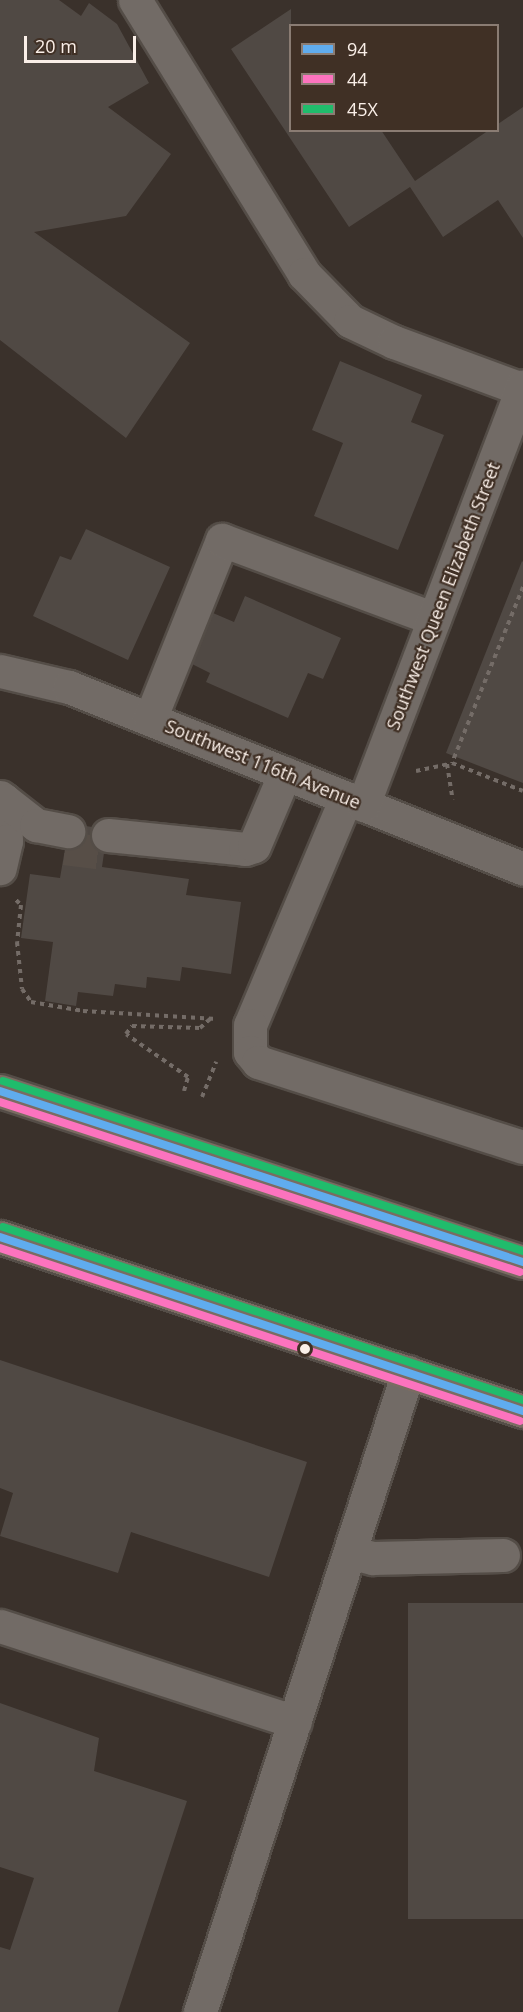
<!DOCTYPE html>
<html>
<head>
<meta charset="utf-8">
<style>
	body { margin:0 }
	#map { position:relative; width:523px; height:2012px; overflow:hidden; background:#3a312b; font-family:"Open Sans",sans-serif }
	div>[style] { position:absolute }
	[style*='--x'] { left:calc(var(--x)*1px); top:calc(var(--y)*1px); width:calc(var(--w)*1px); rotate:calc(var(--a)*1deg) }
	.building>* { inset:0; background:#504944; transform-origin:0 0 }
	.minor-tunnel>* { height:33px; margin-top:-16.5px; transform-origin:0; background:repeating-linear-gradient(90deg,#574e47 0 33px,transparent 0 49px) }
	.path>* { height:4px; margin-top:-2px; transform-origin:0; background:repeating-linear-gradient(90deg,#746c67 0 4.5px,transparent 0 9px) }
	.roads { filter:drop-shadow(2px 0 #544d47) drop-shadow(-2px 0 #544d47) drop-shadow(0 2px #544d47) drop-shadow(0 -2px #544d47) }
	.minor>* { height:33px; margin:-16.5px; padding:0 16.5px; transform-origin:16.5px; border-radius:16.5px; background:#726b66 }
	.highway>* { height:33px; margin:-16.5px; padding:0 16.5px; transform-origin:16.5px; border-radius:16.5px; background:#7a6c62 }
	.bus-1>* { height:8px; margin:-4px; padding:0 4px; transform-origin:4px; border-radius:4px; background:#60acee }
	.bus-2>* { height:8px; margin:-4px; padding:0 4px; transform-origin:4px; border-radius:4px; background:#fc73be }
	.bus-3>* { height:8px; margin:-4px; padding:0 4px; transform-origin:4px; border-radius:4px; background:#20bc6c }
	.dots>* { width:16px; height:16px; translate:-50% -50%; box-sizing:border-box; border:3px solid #403025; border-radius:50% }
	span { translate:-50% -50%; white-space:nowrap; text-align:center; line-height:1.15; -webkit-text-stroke:4.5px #403025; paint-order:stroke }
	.street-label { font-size:18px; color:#faefe8 }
	.legend { position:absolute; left:289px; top:24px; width:210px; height:108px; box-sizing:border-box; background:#403025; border:2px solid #8a7c73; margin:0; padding:8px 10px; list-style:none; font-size:18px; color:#faefe8 }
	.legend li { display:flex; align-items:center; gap:12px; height:30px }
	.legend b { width:30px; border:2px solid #8a7c73 }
	.scale { position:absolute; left:24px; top:36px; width:112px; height:27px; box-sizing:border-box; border:3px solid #faefe8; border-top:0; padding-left:8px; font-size:18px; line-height:21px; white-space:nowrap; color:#faefe8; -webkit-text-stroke:4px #403025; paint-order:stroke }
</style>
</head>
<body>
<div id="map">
	<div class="building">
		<div style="clip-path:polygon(0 0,59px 0,81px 16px,89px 3px,117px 24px,149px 83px,108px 107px,171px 154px,126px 216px,34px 232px,190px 343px,126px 438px,0 340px)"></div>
		<div style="clip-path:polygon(291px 9px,291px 130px,381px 130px,415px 181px,489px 130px,498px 130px,498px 124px,523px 107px,523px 238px,498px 200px,443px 237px,410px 187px,349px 227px,231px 49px)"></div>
		<div style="clip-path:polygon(340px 361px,422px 395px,411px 422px,444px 435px,398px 550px,314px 516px,343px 443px,312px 430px)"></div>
		<div style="clip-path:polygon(86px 529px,170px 567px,128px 660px,33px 616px,60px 556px,71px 560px)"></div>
		<div style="clip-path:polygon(522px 561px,523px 562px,523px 783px,446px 753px)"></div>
		<div style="clip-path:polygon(245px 596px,341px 638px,323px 679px,308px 673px,288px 718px,206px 682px,210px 673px,192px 664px,213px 613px,234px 622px)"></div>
		<div style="clip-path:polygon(86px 826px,92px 827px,91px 843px,104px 853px,102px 867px,189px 879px,186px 895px,241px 902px,231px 974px,182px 967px,180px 981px,147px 977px,146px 988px,115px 984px,113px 996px,78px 992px,76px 1006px,45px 1001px,53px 942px,21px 938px,30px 874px,60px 878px,65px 849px,82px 844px)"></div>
		<div style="clip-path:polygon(0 1360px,307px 1462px,269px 1577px,131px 1532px,118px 1573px,0 1536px,13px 1493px,0 1488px)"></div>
		<div style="left:523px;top:1603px;width:316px;height:115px;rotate:90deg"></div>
		<div style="clip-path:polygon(0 1703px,99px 1738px,94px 1771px,187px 1801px,118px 2012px,0 2012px,0 1947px,10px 1950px,34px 1878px,0 1867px)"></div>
	</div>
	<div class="minor-tunnel">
		<div style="--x:65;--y:848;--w:39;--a:7"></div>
	</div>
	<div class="path">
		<div style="--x:523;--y:587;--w:190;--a:112"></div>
		<div style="--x:452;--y:763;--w:76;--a:21.5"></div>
		<div style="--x:447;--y:764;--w:36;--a:81"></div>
		<div style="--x:416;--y:771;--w:33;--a:-12"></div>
		<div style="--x:16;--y:900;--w:7;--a:45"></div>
		<div style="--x:21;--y:905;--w:37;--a:96"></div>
		<div style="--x:17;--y:942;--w:47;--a:83.9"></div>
		<div style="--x:22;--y:989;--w:16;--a:55"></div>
		<div style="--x:31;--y:1002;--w:53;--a:9.8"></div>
		<div style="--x:83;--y:1011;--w:134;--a:3.4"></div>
		<div style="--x:184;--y:1091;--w:15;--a:-74"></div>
		<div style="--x:188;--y:1077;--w:75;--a:-145.3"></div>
		<div style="--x:126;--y:1034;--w:10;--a:-53"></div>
		<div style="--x:132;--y:1026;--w:68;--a:1.7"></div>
		<div style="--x:200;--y:1028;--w:15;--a:-42"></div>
		<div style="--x:202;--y:1097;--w:38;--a:-68"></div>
	</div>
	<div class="roads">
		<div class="minor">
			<div style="--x:135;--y:0;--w:322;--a:58.3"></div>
			<div style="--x:304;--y:274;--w:66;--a:45.6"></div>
			<div style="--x:350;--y:321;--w:49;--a:25.5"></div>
			<div style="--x:394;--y:342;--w:136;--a:20.2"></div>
			<div style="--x:0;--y:671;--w:71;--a:13.1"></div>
			<div style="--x:69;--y:687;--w:489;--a:21.8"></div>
			<div style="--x:150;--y:719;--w:193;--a:-68.1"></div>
			<div style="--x:222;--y:540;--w:226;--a:20.4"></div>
			<div style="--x:0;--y:797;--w:5;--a:37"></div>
			<div style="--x:4;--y:800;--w:41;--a:87.2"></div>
			<div style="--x:6;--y:841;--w:28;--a:103"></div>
			<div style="--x:346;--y:798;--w:246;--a:112.9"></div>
			<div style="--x:250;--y:1025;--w:27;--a:90"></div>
			<div style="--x:250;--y:1052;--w:13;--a:51"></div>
			<div style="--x:258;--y:1062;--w:278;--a:17.8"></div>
			<div style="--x:4;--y:800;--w:41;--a:38"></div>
			<div style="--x:36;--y:825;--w:33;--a:11"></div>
			<div style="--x:363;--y:805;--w:448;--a:-69.1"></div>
			<div style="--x:108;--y:835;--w:138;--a:5.8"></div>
			<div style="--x:245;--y:849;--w:9;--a:-18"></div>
			<div style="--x:254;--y:846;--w:79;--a:-67"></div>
			<div style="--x:350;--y:1552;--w:24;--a:15"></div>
			<div style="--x:373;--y:1558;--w:130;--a:-1.3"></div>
			<div style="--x:0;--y:1626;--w:310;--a:18"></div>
			<div style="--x:200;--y:2012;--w:673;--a:-72"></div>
		</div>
		<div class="highway">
			<div style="--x:0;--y:1091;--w:550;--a:18.11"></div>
			<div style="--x:0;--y:1237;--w:551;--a:18.4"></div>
		</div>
	</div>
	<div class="bus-1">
		<div style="--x:0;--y:1091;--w:550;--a:18.11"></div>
		<div style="--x:0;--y:1237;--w:551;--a:18.4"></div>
	</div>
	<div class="bus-2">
		<div style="--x:0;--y:1102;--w:547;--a:18.1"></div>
		<div style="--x:0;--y:1248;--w:548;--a:18.4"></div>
	</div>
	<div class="bus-3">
		<div style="--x:3;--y:1081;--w:547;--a:18.1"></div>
		<div style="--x:3;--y:1227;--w:548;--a:18.4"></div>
	</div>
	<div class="dots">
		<div style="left:305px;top:1349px;background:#faefe8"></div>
	</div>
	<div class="street-label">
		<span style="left:443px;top:596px;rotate:-69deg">Southwest Queen Elizabeth Street</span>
		<span style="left:263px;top:764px;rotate:22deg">Southwest 116th Avenue</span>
	</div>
	<ul class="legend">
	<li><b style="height:8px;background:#60acee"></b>94</li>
	<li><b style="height:8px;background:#fc73be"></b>44</li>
	<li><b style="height:8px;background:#20bc6c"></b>45X</li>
	</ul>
	<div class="scale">20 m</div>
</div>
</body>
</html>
